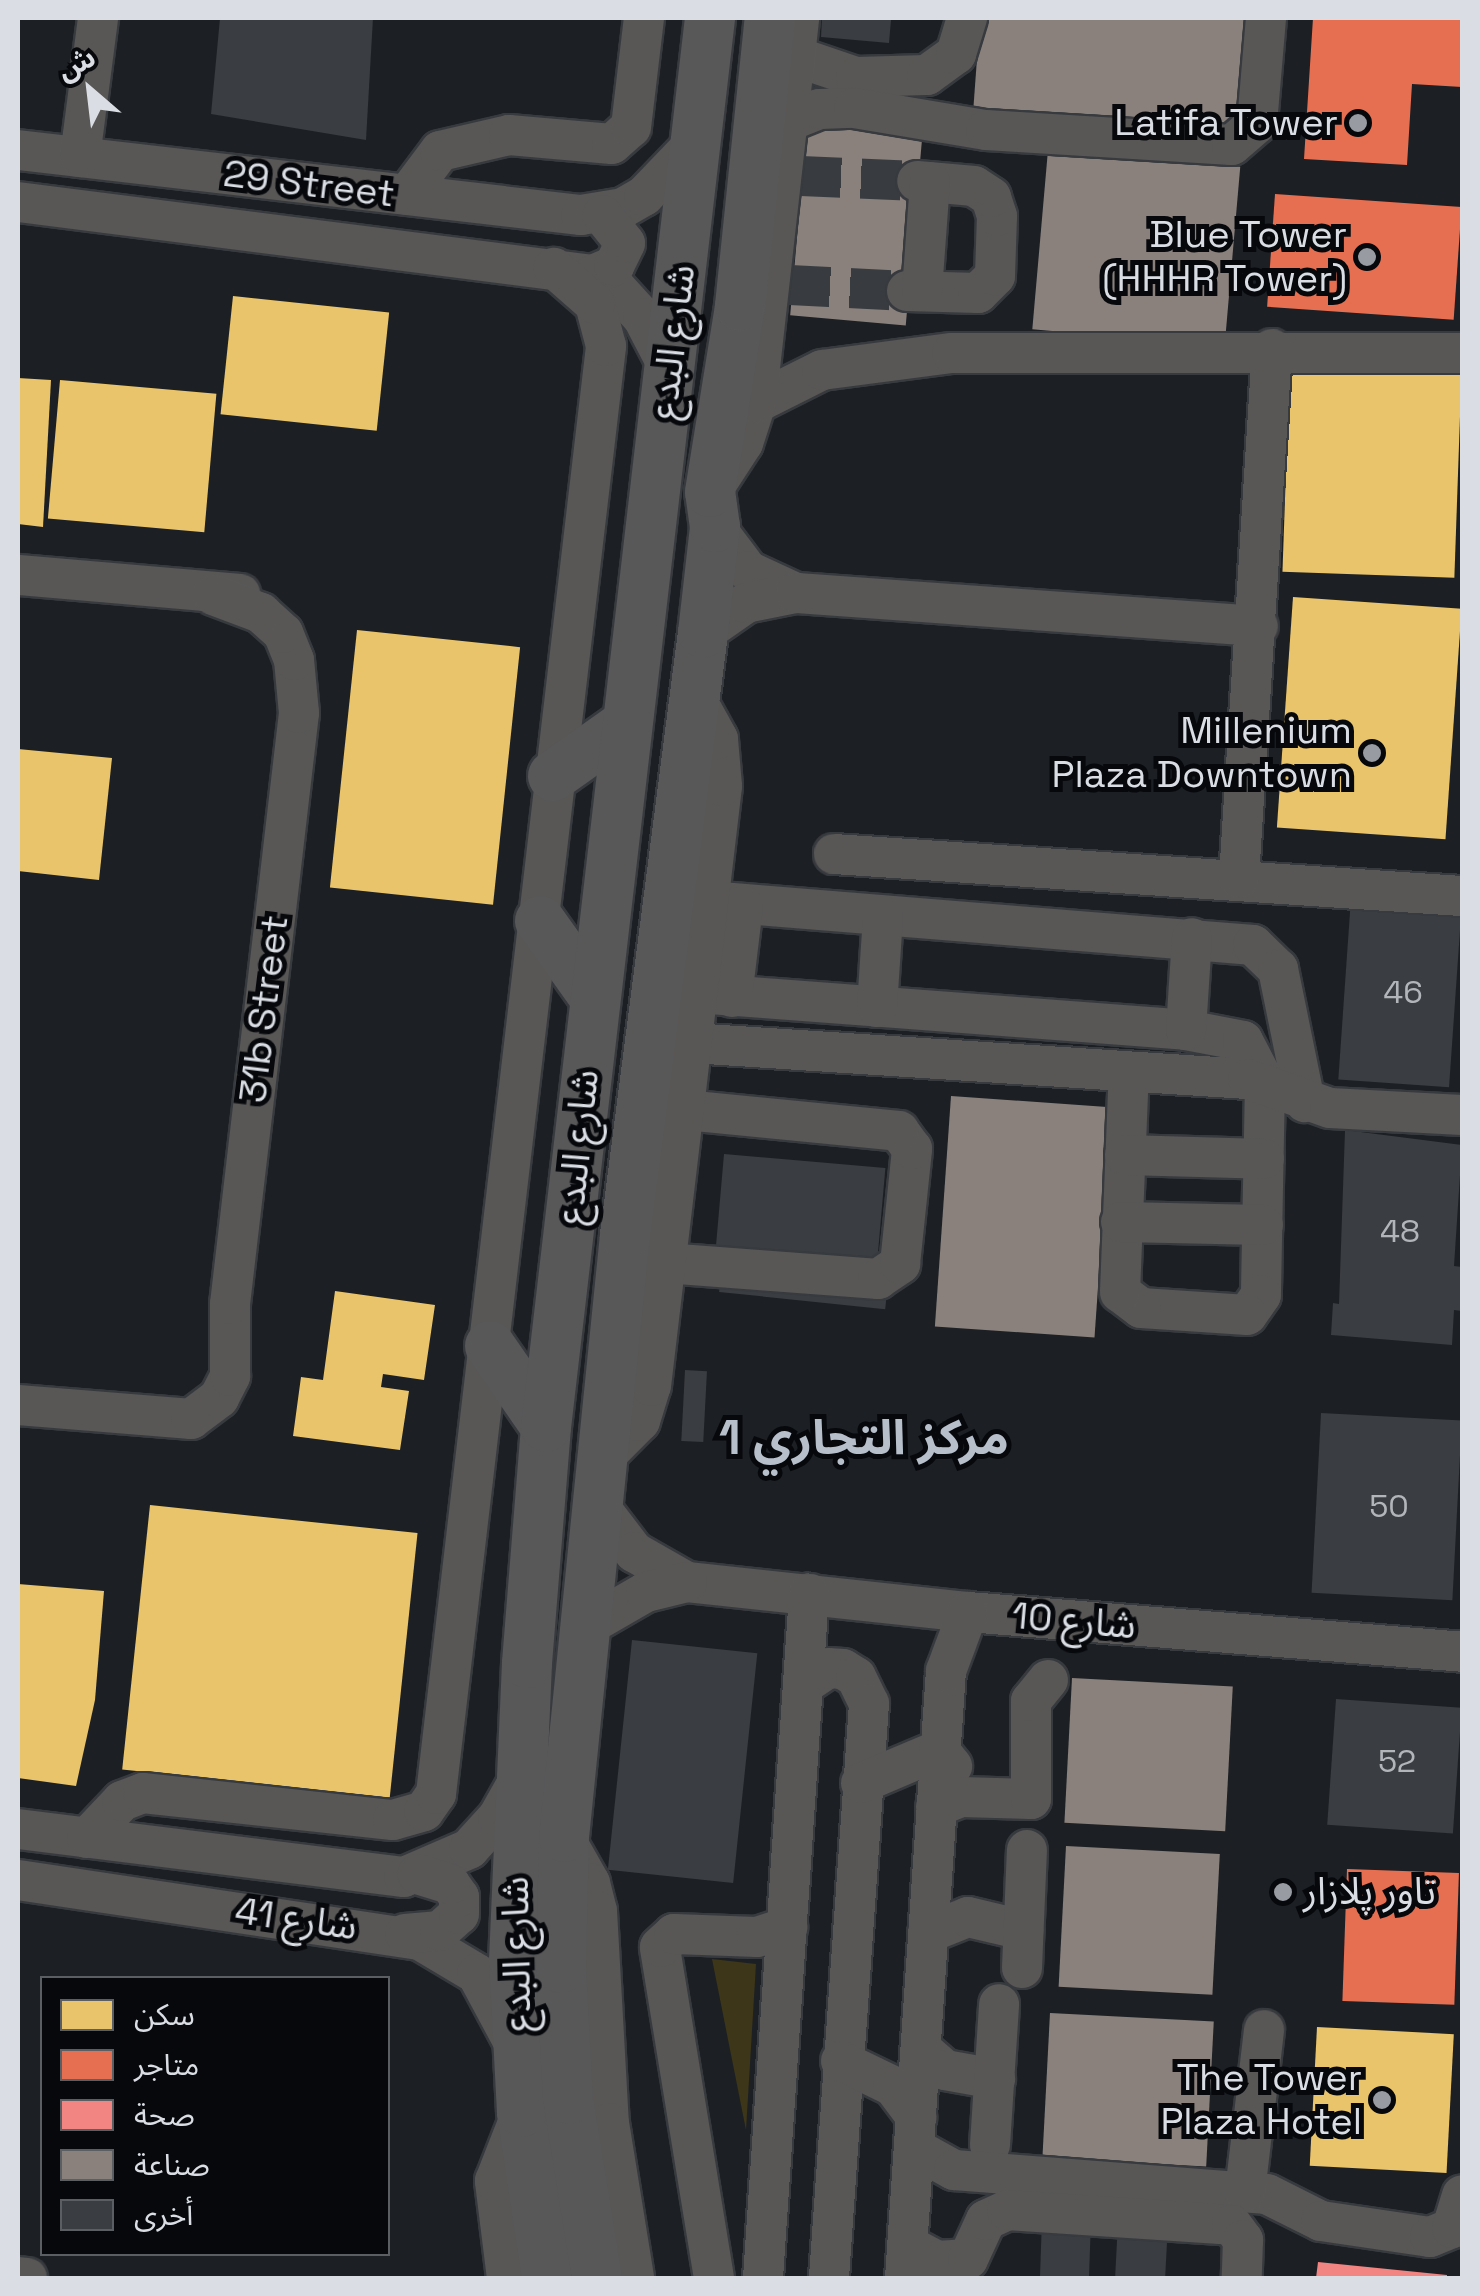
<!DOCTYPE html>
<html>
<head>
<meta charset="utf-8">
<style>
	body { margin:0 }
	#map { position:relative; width:1480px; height:2296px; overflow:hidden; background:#1c1f24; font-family:"Space Grotesk","Noto Sans Arabic",sans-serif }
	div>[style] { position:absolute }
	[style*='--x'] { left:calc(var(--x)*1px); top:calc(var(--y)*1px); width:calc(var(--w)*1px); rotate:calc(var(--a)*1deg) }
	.green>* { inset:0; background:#3d3619 }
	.homes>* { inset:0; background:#e9c46a; transform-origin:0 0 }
	.shops>* { inset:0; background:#e76f51; transform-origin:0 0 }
	.health>* { inset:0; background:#f28482 }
	.industry>* { inset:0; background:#8a817c; transform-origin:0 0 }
	.building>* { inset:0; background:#3a3d41; transform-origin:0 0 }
	.minor-tunnel>* { height:40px; margin-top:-20px; transform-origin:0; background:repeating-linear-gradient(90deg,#383c41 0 40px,transparent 0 60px) }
	.roads { filter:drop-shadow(2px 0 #373a3e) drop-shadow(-2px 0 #373a3e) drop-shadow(0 2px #373a3e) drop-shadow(0 -2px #373a3e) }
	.minor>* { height:40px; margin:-20px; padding:0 20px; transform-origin:20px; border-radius:20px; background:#585756 }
	.major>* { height:50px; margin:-25px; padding:0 25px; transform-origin:25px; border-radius:25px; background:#585859 }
	.dots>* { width:28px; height:28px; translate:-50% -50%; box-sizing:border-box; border:5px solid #06080c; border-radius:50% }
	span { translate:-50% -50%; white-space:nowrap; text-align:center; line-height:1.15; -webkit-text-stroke:10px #06080c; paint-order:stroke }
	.number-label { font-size:32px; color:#b2b6bb }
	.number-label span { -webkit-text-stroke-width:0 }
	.poi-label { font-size:38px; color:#dadee4 }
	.right { translate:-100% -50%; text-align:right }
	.left { translate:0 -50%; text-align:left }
	.street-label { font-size:38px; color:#dadee4 }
	.district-label { font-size:48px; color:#b7bfcb; font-weight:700 }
	.frame { position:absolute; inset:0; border:20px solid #dadee4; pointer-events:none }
	.legend { position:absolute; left:40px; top:1976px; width:350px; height:280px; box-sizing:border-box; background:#06080c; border:2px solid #5b5e62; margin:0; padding:12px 18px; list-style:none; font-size:30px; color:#dadee4 }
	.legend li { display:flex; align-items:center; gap:20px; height:50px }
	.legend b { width:50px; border:2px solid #5b5e62 }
	.north { position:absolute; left:40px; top:40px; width:100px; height:100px; -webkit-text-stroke:8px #06080c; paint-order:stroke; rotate:332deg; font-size:28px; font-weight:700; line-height:40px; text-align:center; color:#dadee4 }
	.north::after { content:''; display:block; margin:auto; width:35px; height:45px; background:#dadee4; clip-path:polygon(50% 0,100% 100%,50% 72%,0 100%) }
</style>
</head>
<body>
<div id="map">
	<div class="green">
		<div style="clip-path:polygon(712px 1959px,756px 1964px,746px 2130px)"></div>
	</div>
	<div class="homes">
		<div style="left:233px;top:296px;width:157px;height:119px;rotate:6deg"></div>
		<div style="left:1290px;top:356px;width:172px;height:216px;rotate:2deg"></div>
		<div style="clip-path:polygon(18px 378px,51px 380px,43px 527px,18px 524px)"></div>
		<div style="left:60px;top:380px;width:157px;height:139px;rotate:5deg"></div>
		<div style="left:1293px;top:597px;width:169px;height:231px;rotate:4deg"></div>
		<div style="left:357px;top:630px;width:164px;height:259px;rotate:6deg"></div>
		<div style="clip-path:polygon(18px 749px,112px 758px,99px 880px,18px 871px)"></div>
		<div style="clip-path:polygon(335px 1291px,435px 1305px,424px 1380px,383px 1374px,381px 1387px,409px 1391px,400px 1450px,293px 1436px,301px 1377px,323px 1380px)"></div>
		<div style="left:150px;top:1505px;width:269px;height:266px;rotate:6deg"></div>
		<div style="clip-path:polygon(18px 1584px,104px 1591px,95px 1700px,76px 1786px,18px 1778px)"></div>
		<div style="left:1317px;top:2027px;width:137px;height:139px;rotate:3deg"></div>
	</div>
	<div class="shops">
		<div style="clip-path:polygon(1313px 18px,1462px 18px,1462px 87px,1412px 84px,1407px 165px,1304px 159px)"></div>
		<div style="left:1275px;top:194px;width:187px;height:113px;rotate:4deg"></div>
		<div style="left:1347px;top:1869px;width:112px;height:132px;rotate:2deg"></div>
	</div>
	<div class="health">
		<div style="clip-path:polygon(1318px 2262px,1447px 2275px,1447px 2278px,1316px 2278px)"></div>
	</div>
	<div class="industry">
		<div style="clip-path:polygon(980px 18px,1249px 18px,1241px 131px,973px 113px)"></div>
		<div style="left:807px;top:123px;width:116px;height:193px;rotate:5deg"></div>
		<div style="left:1048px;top:150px;width:193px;height:180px;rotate:5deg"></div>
		<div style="left:951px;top:1096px;width:160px;height:231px;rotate:4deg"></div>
		<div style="left:1072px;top:1678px;width:161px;height:145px;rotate:3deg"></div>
		<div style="left:1066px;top:1846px;width:154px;height:141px;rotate:3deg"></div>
		<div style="left:1050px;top:2013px;width:164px;height:145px;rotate:3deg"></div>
	</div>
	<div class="building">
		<div style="clip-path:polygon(220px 18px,373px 18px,366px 140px,211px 114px)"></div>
		<div style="clip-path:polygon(822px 18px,891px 20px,889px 43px,821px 37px)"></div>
		<div style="left:1351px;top:898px;width:111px;height:182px;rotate:4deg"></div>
		<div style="clip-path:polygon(1345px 1130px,1462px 1145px,1454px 1266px,1462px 1267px,1462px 1311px,1454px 1310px,1452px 1345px,1331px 1335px,1333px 1303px,1339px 1304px)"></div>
		<div style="left:724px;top:1154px;width:162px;height:96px;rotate:5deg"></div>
		<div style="left:721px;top:1274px;width:167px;height:18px;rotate:6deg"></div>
		<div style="left:685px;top:1370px;width:22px;height:71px;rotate:3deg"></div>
		<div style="left:1321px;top:1413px;width:141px;height:180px;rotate:3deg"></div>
		<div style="left:632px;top:1640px;width:126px;height:231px;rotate:6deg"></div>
		<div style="left:1336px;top:1699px;width:126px;height:126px;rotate:4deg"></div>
		<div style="left:1042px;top:2219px;width:49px;height:59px;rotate:2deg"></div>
		<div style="left:1118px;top:2222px;width:50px;height:56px;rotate:3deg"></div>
	</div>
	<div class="minor-tunnel">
		<div style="--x:801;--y:176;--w:116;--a:2.5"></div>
		<div style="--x:790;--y:285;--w:117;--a:2.9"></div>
	</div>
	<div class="roads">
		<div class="minor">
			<div style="--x:794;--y:56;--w:65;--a:18.7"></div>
			<div style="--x:856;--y:77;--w:71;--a:-1.6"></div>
			<div style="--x:927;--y:75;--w:36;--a:-36"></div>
			<div style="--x:956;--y:54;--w:38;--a:-73"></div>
			<div style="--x:787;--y:122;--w:35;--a:-22"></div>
			<div style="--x:820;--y:109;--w:34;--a:-2"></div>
			<div style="--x:854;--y:108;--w:134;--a:9.5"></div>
			<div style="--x:986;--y:130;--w:246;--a:3.5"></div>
			<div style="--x:1232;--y:145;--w:33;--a:-41"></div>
			<div style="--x:1257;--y:123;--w:105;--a:-85.1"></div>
			<div style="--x:18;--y:150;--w:567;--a:6.59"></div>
			<div style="--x:581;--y:215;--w:43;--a:-9.5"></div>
			<div style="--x:623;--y:208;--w:24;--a:-30"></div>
			<div style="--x:644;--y:196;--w:75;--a:-46.1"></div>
			<div style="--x:80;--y:157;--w:140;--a:-82.6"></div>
			<div style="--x:407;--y:195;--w:55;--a:-53.1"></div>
			<div style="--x:440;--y:151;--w:71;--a:-13.1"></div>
			<div style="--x:509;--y:135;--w:103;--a:5"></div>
			<div style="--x:612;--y:144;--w:25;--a:-42"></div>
			<div style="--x:631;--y:127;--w:110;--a:-83.2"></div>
			<div style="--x:18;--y:202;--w:580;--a:7.24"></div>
			<div style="--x:593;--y:275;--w:22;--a:27"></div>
			<div style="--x:613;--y:285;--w:45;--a:47.7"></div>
			<div style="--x:643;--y:318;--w:54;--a:62.5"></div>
			<div style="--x:593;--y:275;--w:23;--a:-23"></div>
			<div style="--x:614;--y:266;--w:25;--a:-64"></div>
			<div style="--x:625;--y:243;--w:36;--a:-129"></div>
			<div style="--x:907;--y:291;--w:71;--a:1.6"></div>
			<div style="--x:978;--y:293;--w:24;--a:-45"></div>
			<div style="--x:995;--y:276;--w:60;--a:-88.1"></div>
			<div style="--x:997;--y:216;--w:20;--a:-108"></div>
			<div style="--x:991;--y:197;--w:20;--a:-147"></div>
			<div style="--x:974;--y:186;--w:57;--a:-175"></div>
			<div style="--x:922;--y:291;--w:109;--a:-85.8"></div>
			<div style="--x:756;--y:403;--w:74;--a:-26.6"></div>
			<div style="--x:822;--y:370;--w:131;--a:-7.5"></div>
			<div style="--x:952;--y:353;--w:510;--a:0"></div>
			<div style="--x:713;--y:489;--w:55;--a:-56.9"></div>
			<div style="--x:743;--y:443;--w:42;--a:-72"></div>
			<div style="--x:756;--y:403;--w:387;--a:-83.6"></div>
			<div style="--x:715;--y:527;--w:55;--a:53.1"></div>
			<div style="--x:748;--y:571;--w:53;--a:24.6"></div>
			<div style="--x:18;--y:575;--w:223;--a:4.9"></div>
			<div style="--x:703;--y:633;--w:52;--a:-34.9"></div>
			<div style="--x:746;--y:603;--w:51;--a:-11.3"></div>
			<div style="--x:796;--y:593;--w:463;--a:4.1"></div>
			<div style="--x:834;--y:854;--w:629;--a:3.83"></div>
			<div style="--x:1239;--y:878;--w:530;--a:-86.43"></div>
			<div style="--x:708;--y:901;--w:547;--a:4.62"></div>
			<div style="--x:1253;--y:945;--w:35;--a:44"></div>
			<div style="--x:1278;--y:969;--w:136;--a:78.5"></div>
			<div style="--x:697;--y:993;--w:490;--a:4.3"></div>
			<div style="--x:1186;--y:1030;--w:58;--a:10.9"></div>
			<div style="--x:1243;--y:1041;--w:47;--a:62.4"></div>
			<div style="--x:1265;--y:1083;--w:212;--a:91.1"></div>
			<div style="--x:1261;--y:1295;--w:24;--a:125"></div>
			<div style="--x:1247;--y:1315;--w:106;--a:-176.2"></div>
			<div style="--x:1141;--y:1308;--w:26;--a:-143"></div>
			<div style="--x:1120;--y:1292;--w:220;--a:-87.7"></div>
			<div style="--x:732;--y:997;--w:92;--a:-83.1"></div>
			<div style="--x:877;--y:1007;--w:91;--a:-86.2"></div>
			<div style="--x:1186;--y:1030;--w:92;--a:-86.3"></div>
			<div style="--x:691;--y:1043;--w:558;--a:3.7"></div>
			<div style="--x:1248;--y:1079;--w:87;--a:19.5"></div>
			<div style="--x:1330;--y:1108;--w:132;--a:3"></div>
			<div style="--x:1125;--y:1155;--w:139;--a:1.6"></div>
			<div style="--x:1121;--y:1222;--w:142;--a:1.2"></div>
			<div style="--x:665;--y:1263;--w:214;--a:4.3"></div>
			<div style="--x:878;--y:1279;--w:27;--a:-34"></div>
			<div style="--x:900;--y:1264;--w:116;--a:-84"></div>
			<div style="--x:912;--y:1149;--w:22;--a:-126"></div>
			<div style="--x:899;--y:1131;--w:217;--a:-174.4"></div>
			<div style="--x:18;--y:1405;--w:174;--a:4.6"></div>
			<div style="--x:191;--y:1419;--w:35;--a:-37"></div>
			<div style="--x:219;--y:1398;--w:25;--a:-63"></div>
			<div style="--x:230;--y:1376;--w:72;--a:-90"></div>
			<div style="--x:230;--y:1304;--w:595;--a:-83.34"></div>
			<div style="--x:299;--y:713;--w:53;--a:-95.4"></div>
			<div style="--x:294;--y:660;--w:29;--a:-112"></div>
			<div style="--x:283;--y:633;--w:30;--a:-138"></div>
			<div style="--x:261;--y:613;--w:51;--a:-159.4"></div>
			<div style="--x:603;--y:1458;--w:52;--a:-45"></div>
			<div style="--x:640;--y:1421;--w:37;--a:-73"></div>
			<div style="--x:651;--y:1386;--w:604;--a:-83.25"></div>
			<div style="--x:722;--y:786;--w:47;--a:-94.9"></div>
			<div style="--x:718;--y:739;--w:56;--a:-118.9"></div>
			<div style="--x:599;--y:1506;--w:58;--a:52.7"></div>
			<div style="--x:634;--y:1552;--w:61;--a:29.5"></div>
			<div style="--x:687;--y:1582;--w:283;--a:6.1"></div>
			<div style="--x:968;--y:1612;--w:496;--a:4.6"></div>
			<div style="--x:587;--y:1626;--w:68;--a:-30"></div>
			<div style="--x:646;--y:1592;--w:42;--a:-13.7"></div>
			<div style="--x:803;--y:1685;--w:30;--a:-34"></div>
			<div style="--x:828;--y:1668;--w:15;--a:4"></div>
			<div style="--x:843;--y:1669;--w:15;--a:32"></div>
			<div style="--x:856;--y:1677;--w:30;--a:64"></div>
			<div style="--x:869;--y:1704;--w:575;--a:93.99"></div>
			<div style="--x:861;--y:1783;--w:85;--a:-22.9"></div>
			<div style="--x:939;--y:1750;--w:21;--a:51"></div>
			<div style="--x:936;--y:1807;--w:27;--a:-22"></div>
			<div style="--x:961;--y:1797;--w:70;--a:1.6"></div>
			<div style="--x:1031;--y:1799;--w:98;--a:-90"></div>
			<div style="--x:1031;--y:1701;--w:27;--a:-51"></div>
			<div style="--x:18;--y:1829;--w:389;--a:7.1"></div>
			<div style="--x:404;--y:1877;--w:71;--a:-23.3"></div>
			<div style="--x:469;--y:1849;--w:43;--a:-47.8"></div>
			<div style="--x:498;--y:1817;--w:45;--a:-60.6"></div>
			<div style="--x:564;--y:1837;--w:53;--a:60.5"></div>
			<div style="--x:590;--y:1883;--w:29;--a:76"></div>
			<div style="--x:597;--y:1911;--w:212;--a:86.8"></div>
			<div style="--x:609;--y:2123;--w:157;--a:80.8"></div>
			<div style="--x:87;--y:1838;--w:51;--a:-46.6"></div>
			<div style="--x:122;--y:1801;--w:22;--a:-21"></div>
			<div style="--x:143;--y:1793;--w:251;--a:6.2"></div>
			<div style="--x:393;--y:1820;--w:32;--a:-16"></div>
			<div style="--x:424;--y:1811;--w:21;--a:-55"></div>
			<div style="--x:436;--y:1794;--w:1458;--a:-83.3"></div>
			<div style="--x:606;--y:346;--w:43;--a:-104.7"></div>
			<div style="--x:595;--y:304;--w:55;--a:-138.7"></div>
			<div style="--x:18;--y:1880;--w:406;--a:8.5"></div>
			<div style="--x:420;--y:1940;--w:66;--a:30.8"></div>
			<div style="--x:477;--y:1974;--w:76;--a:61.8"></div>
			<div style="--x:928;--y:1933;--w:43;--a:-21.8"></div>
			<div style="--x:968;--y:1917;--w:57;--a:13.3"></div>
			<div style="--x:405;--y:1934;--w:35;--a:-5"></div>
			<div style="--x:440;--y:1931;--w:25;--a:-42"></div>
			<div style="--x:459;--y:1914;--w:17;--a:-90"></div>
			<div style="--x:459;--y:1897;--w:16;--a:-125"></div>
			<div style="--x:450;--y:1884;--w:34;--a:-163"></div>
			<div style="--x:1022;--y:1968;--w:118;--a:-87.6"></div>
			<div style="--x:921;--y:2049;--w:32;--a:41"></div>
			<div style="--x:945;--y:2070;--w:51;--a:10.2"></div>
			<div style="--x:841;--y:2061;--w:58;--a:25.7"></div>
			<div style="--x:893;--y:2086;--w:39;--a:53"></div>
			<div style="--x:990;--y:2145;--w:141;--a:-86.3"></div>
			<div style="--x:914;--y:2148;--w:46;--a:28.8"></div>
			<div style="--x:954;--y:2170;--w:314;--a:4.4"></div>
			<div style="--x:1267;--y:2194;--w:60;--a:26.6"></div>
			<div style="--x:1321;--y:2221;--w:110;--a:8.4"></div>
			<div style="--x:1430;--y:2237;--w:24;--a:-22"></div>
			<div style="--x:1452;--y:2228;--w:34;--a:-73"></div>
			<div style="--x:1245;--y:2192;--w:163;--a:-83.3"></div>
			<div style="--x:907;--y:2245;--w:34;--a:28"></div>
			<div style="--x:937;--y:2261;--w:31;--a:-4"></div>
			<div style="--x:968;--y:2259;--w:43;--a:-65.2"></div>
			<div style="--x:986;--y:2220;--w:23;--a:-25"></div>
			<div style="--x:1007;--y:2210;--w:225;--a:3.8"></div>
			<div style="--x:1232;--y:2225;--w:19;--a:54"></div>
			<div style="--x:1243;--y:2240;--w:38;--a:92"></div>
			<div style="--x:18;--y:2277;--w:9;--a:6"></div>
			<div style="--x:507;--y:2278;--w:98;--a:-97.1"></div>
			<div style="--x:495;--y:2181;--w:74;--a:-68.6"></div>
			<div style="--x:714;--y:2278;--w:335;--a:-99.3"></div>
			<div style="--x:660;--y:1947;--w:19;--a:-43"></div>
			<div style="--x:674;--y:1934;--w:83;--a:2.1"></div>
			<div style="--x:757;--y:1937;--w:32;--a:-18"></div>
			<div style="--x:763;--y:2278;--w:686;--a:-86.15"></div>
			<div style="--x:905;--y:2278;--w:608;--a:-86.14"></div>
			<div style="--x:946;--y:1671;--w:63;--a:-69.6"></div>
		</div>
		<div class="major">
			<div style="--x:553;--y:776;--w:88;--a:-35.3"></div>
			<div style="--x:540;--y:921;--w:95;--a:54.5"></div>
			<div style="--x:490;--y:1346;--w:98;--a:55.3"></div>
			<div style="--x:547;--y:2278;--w:168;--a:-98.6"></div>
			<div style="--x:522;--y:2112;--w:151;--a:-93"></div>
			<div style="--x:514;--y:1961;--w:298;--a:-87.5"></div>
			<div style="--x:527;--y:1663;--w:237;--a:-85.4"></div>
			<div style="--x:546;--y:1427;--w:1419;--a:-83.36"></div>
			<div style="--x:597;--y:2278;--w:181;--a:-99.2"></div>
			<div style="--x:568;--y:2099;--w:131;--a:-93.1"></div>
			<div style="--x:561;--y:1968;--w:131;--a:-88.7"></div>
			<div style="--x:564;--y:1837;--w:605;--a:-84.21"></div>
			<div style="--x:625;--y:1235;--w:607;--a:-82.62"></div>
			<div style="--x:703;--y:633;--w:107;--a:-83.5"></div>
			<div style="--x:715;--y:527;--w:35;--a:-98"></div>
			<div style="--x:710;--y:492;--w:188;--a:-80.8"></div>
			<div style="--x:740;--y:306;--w:290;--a:-84.1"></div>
		</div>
	</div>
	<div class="dots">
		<div style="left:1358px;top:123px;background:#989ba1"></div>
		<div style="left:1367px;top:257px;background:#989ba1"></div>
		<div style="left:1372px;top:753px;background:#989ba1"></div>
		<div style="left:1283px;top:1892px;background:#989ba1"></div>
		<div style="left:1382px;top:2100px;background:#989ba1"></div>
	</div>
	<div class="number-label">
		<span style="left:1403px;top:992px">46</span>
		<span style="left:1400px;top:1231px">48</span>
		<span style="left:1389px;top:1506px">50</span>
		<span style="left:1397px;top:1761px">52</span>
	</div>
	<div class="poi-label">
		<span class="right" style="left:1338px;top:123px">Latifa Tower</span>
		<span class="right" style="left:1347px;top:257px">Blue Tower<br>(HHHR Tower)</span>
		<span class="right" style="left:1352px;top:753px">Millenium<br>Plaza Downtown</span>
		<span class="left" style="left:1303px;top:1892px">تاور پلازار</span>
		<span class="right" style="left:1362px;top:2100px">The Tower<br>Plaza Hotel</span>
	</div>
	<div class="street-label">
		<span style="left:309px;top:184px;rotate:7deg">29 Street</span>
		<span style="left:673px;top:342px;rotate:-83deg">شارع البدع</span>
		<span style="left:264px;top:1009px;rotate:-83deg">31b Street</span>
		<span style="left:578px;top:1147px;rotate:-84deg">شارع البدع</span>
		<span style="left:1074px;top:1621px;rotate:5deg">شارع 10</span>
		<span style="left:296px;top:1919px;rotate:8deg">شارع 41</span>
		<span style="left:517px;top:1954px;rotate:-91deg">شارع البدع</span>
	</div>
	<div class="district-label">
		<span style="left:864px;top:1438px">مركز التجاري 1</span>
	</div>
	<div class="frame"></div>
	<ul class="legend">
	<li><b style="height:28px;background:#e9c46a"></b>سكن</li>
	<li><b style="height:28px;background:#e76f51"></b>متاجر</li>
	<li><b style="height:28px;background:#f28482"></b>صحة</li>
	<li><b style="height:28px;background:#8a817c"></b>صناعة</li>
	<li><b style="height:28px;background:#3a3d41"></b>أخرى</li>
	</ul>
	<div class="north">ش</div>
</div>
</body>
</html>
